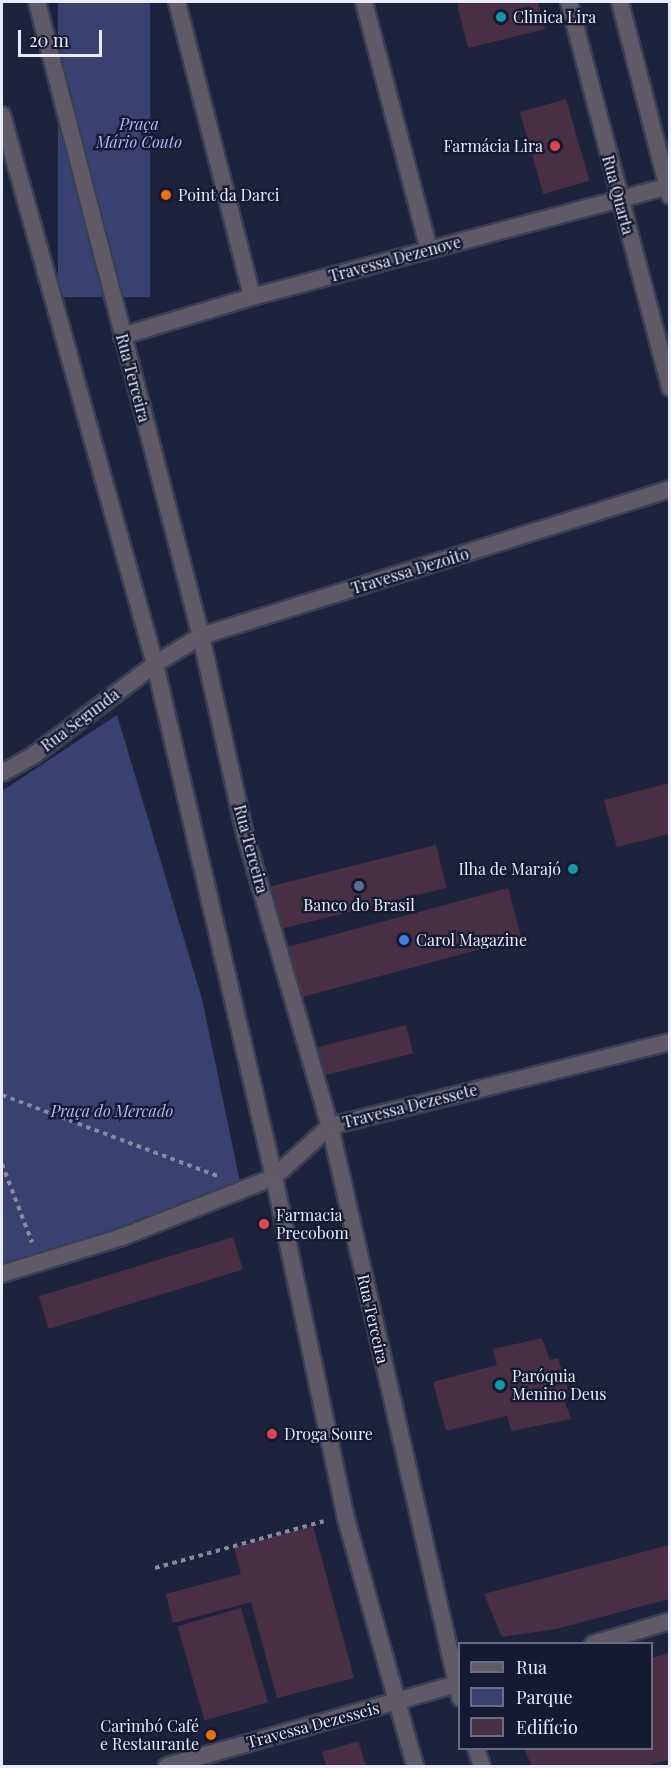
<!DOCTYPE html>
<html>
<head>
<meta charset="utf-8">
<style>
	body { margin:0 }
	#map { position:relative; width:671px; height:1768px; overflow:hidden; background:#1e233d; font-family:"Playfair Display",serif }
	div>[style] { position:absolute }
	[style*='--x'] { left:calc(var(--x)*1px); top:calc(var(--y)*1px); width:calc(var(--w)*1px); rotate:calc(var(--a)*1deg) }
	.green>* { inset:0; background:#394171; transform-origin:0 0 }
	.building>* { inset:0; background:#492f44; transform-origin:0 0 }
	.path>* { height:4px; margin-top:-2px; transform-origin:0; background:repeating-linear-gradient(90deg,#868ba1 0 4.5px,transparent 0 9px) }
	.roads { filter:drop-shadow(2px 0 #3a3f58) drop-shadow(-2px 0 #3a3f58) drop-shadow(0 2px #3a3f58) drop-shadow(0 -2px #3a3f58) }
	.minor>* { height:16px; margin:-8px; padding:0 8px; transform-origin:8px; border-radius:8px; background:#605966 }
	.tertiary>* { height:16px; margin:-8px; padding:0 8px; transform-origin:8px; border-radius:8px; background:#605966 }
	.dots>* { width:16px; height:16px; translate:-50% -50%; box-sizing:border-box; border:3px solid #151932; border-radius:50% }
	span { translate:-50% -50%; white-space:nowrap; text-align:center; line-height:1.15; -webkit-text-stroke:4.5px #151932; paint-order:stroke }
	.poi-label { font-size:16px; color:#e8ecfe }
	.left { translate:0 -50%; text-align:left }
	.right { translate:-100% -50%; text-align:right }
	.park-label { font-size:16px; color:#aebaf6; font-style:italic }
	.street-label { font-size:16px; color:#e8ecfe }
	.frame { position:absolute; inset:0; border:3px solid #e8ecfe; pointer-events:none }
	.legend { position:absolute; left:458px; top:1642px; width:195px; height:108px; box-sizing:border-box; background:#151932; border:2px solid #696d84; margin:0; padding:8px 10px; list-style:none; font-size:18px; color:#e8ecfe }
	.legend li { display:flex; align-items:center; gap:12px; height:30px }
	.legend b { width:30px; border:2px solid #696d84 }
	.scale { position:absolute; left:18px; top:30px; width:84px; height:27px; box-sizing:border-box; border:3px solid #e8ecfe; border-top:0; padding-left:8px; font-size:18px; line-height:21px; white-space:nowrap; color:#e8ecfe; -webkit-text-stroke:4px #151932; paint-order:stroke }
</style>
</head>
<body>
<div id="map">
	<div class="green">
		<div style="left:58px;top:2px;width:92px;height:295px"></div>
		<div style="clip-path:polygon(117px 715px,202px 999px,240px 1182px,2px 1270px,2px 791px)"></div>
	</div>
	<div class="building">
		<div style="clip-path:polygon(469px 2px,538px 2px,545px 29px,468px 48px,457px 4px)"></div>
		<div style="left:566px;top:99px;width:85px;height:48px;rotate:74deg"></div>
		<div style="clip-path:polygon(669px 783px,669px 834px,617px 847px,604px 800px)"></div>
		<div style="left:436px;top:845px;width:44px;height:170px;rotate:76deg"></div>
		<div style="left:508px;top:888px;width:52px;height:228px;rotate:75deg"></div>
		<div style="left:406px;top:1025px;width:29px;height:94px;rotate:76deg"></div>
		<div style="left:233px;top:1237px;width:34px;height:203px;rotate:73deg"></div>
		<div style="clip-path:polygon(542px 1338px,550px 1360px,558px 1358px,568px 1389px,561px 1391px,571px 1419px,511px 1431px,507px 1416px,446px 1431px,433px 1382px,497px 1365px,493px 1349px)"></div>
		<div style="clip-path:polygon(313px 1526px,354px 1678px,277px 1698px,251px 1602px,173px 1623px,166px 1594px,241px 1574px,234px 1547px)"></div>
		<div style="clip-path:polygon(669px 1545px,669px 1599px,556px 1629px,502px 1637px,484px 1594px)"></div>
		<div style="left:241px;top:1608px;width:98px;height:66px;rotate:74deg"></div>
		<div style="clip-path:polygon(669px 1653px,669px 1760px,646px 1766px,532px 1766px,524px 1749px,651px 1749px,652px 1658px)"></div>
		<div style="clip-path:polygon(358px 1741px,366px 1766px,326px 1766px,322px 1752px)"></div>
	</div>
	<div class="path">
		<div style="--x:2;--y:1095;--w:230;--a:20.6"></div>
		<div style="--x:2;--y:1164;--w:84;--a:69"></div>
		<div style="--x:155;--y:1568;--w:175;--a:-15.5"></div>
	</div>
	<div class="roads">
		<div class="minor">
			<div style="--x:37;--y:2;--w:655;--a:75.5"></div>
			<div style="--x:201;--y:636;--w:203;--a:77.5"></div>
			<div style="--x:245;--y:834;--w:304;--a:73.8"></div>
			<div style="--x:330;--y:1126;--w:586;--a:77.17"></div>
			<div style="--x:177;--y:2;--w:304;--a:75.7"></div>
			<div style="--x:364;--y:2;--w:256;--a:75.3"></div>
			<div style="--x:2;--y:115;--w:570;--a:74.43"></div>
			<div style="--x:155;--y:664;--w:527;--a:76.94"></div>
			<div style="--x:274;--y:1177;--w:345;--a:78.1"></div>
			<div style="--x:345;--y:1515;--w:261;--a:74.4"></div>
			<div style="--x:122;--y:336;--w:136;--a:-16.7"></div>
			<div style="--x:252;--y:297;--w:432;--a:-14.9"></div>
			<div style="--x:2;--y:773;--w:37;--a:-29"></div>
			<div style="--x:34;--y:755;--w:151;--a:-36.9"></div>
			<div style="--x:155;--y:664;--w:54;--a:-31.3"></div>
			<div style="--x:201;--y:636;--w:491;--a:-17.4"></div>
			<div style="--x:2;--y:1274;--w:126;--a:-17.1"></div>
			<div style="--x:122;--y:1237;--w:163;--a:-21.5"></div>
			<div style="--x:274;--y:1177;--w:76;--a:-42.3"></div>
			<div style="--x:330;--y:1126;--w:350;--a:-13.9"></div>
			<div style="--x:593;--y:1644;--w:80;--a:-16.6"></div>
			<div style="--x:476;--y:1748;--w:19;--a:72"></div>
			<div style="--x:167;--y:1766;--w:305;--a:-15.8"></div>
		</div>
		<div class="tertiary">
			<div style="--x:569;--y:2;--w:399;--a:75.3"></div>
			<div style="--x:620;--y:2;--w:200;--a:75.5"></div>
		</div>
	</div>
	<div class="dots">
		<div style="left:501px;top:17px;background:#0f9aa8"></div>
		<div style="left:555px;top:146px;background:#e0444e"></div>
		<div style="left:166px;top:195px;background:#e8710a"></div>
		<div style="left:573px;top:869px;background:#0f9aa8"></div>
		<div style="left:359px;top:886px;background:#5c6f8a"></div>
		<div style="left:404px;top:940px;background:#3f7fe0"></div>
		<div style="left:264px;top:1224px;background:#e0444e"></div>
		<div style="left:500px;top:1385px;background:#0f9aa8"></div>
		<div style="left:272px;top:1434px;background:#e0444e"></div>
		<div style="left:211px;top:1735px;background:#e8710a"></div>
	</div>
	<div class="poi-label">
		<span class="left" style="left:513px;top:17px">Clinica Lira</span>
		<span class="right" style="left:543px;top:146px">Farmácia Lira</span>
		<span class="left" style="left:178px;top:195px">Point da Darci</span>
		<span class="right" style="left:561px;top:869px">Ilha de Marajó</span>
		<span style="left:359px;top:905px">Banco do Brasil</span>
		<span class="left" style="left:416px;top:940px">Carol Magazine</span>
		<span class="left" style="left:276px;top:1224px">Farmacia<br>Precobom</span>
		<span class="left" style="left:512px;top:1385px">Paróquia<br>Menino Deus</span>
		<span class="left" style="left:284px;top:1434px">Droga Soure</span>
		<span class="right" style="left:199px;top:1735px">Carimbó Café<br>e Restaurante</span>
	</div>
	<div class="park-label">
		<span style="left:139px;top:133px">Praça<br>Mário Couto</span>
		<span style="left:112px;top:1111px">Praça do Mercado</span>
	</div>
	<div class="street-label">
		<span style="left:618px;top:195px;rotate:75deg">Rua Quarta</span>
		<span style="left:395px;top:259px;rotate:-15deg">Travessa Dezenove</span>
		<span style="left:133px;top:378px;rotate:75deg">Rua Terceira</span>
		<span style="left:410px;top:571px;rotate:-17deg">Travessa Dezoito</span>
		<span style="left:80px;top:720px;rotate:-37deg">Rua Segunda</span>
		<span style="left:251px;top:849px;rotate:75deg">Rua Terceira</span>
		<span style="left:410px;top:1106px;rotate:-14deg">Travessa Dezessete</span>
		<span style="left:373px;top:1319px;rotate:77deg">Rua Terceira</span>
		<span style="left:313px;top:1725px;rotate:-15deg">Travessa Dezesseis</span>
	</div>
	<div class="frame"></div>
	<ul class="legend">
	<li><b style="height:8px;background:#605966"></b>Rua</li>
	<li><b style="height:16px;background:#394171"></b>Parque</li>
	<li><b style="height:16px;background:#492f44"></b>Edifício</li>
	</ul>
	<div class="scale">20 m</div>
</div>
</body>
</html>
